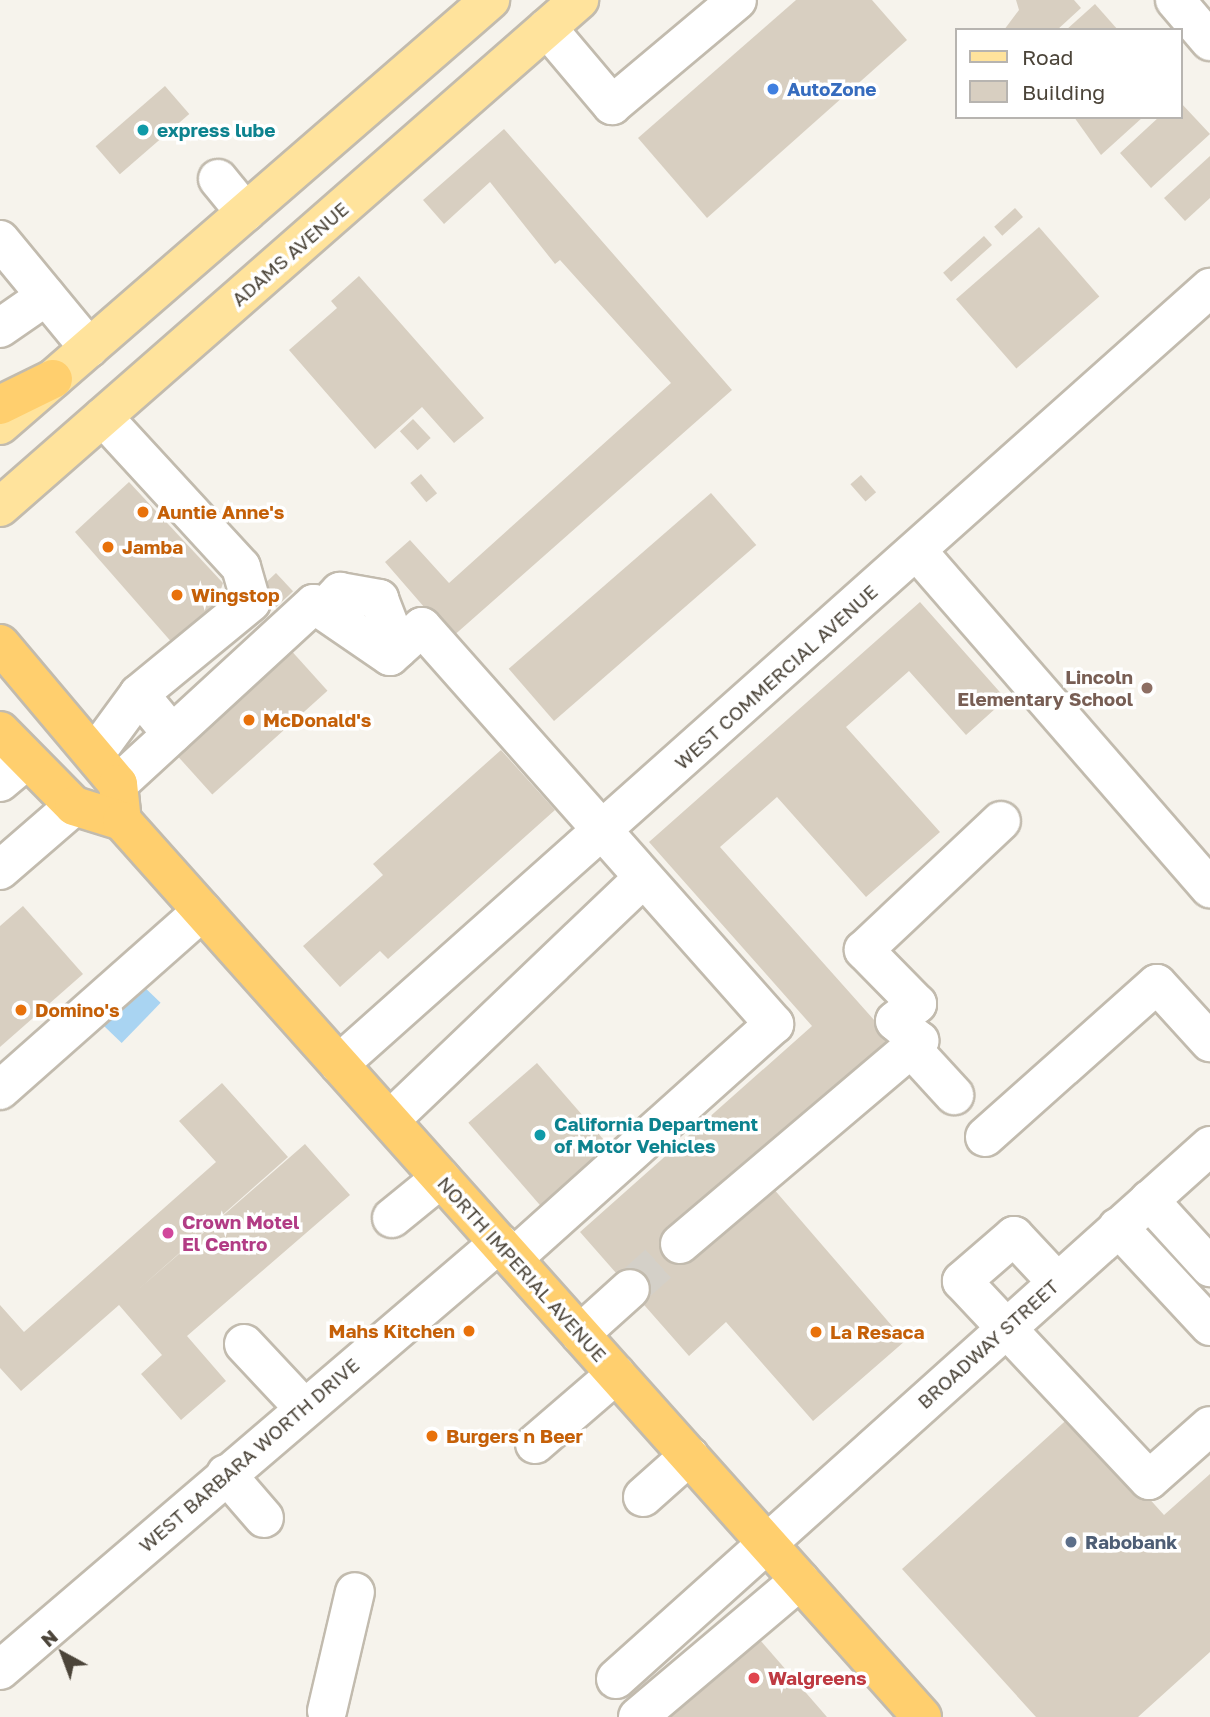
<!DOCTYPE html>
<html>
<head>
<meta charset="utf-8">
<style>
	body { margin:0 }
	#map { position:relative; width:1210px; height:1717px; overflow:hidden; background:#f6f3ec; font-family:"Golos Text",sans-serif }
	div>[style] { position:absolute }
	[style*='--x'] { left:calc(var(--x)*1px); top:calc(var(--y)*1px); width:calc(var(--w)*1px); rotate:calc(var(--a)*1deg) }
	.water>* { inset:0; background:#a9d4f2; transform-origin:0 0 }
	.building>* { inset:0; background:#d8cfc1; transform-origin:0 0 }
	.minor-tunnel>* { height:38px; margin-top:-19px; transform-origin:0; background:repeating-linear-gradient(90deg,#d4d0c8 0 38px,transparent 0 57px) }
	.roads { filter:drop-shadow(2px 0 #c2bbae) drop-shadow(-2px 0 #c2bbae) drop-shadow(0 2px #c2bbae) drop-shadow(0 -2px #c2bbae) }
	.minor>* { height:38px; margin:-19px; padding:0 19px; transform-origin:19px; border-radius:19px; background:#fff }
	.major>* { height:38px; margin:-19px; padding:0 19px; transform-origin:19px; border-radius:19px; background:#ffe39c }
	.highway>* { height:38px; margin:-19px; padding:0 19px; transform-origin:19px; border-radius:19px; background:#ffcf6e }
	.dots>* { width:19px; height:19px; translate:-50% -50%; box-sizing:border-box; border:4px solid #fff; border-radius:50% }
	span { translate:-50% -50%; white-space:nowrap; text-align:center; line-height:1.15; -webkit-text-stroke:7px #fff; paint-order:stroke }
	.shop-label { font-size:19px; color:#366cbe; font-weight:700 }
	.left { translate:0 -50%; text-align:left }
	.culture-label { font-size:19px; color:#0d838f; font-weight:700 }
	.street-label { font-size:19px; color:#4b4439 }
	.food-label { font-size:19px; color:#c56008; font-weight:700 }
	.right { translate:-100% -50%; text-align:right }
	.education-label { font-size:19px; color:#785e54; font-weight:700 }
	.hotel-label { font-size:19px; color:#b23c85; font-weight:700 }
	.service-label { font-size:19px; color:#4e5e75; font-weight:700 }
	.health-label { font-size:19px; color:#be3a42; font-weight:700 }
	.legend { position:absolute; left:955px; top:28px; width:228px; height:91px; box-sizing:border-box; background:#fff; border:2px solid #b7b4b0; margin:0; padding:9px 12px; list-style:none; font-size:21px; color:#4b4439 }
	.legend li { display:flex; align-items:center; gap:14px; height:35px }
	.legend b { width:35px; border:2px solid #b7b4b0 }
	.north { position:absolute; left:28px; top:1619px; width:70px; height:70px; -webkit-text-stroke:5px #fff; paint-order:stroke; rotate:319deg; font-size:19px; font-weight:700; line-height:28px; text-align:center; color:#4b4439 }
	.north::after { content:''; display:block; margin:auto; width:24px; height:32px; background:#4b4439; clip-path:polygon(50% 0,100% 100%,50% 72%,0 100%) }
</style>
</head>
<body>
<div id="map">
	<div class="water">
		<div style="left:139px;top:982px;width:30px;height:56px;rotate:44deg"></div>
	</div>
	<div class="building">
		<div style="clip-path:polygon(796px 0,872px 0,907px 40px,707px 218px,638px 138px)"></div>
		<div style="clip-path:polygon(1016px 0,1074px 0,1081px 8px,1057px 30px,1004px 30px,1019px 10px)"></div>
		<div style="clip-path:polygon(1095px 4px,1118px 30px,1066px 30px)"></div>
		<div style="left:165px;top:86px;width:37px;height:92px;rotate:49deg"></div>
		<div style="clip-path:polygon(1180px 102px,1210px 134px,1151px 188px,1120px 153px,1159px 117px,1180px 117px)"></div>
		<div style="clip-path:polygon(1074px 117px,1143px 117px,1101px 155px)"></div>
		<div style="clip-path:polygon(504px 129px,732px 390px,451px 638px,385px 562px,410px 540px,449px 583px,671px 383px,560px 260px,555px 264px,490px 182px,444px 224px,423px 200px)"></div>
		<div style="clip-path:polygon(1210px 156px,1210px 198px,1185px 221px,1164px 198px)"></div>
		<div style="left:1015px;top:208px;width:12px;height:28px;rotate:48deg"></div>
		<div style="left:1039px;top:227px;width:92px;height:110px;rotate:49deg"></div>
		<div style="left:984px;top:236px;width:12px;height:55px;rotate:48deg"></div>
		<div style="clip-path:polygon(359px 276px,484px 418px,454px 443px,422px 407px,375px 449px,289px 350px,337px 308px,331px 301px)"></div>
		<div style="left:413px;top:419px;width:26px;height:18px;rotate:47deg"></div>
		<div style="left:421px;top:474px;width:25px;height:14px;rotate:50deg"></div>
		<div style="left:861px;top:475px;width:23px;height:14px;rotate:49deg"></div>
		<div style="clip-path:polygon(129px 482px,223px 583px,214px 610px,174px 645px,75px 532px)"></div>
		<div style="left:711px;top:493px;width:69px;height:268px;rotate:49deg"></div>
		<div style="left:276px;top:573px;width:25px;height:23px;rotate:47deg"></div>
		<div style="clip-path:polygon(920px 602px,1006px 699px,966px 735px,909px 671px,846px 727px,940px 832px,866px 897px,777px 797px,720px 847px,891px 1039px,671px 1234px,766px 1180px,905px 1341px,813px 1421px,726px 1322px,689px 1356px,580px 1232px,812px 1026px,649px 842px)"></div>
		<div style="left:288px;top:647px;width:59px;height:155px;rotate:48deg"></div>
		<div style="clip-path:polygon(501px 750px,555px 810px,388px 959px,380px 951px,340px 987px,303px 946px,383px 875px,373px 864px)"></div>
		<div style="clip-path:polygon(23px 906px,83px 974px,0 1047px,0 926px)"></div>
		<div style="left:537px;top:1063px;width:113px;height:91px;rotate:49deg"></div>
		<div style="clip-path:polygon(222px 1083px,288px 1157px,140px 1288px,305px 1144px,350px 1195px,187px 1336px,226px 1381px,181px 1420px,141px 1374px,162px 1355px,119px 1305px,21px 1391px,0 1368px,0 1305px,24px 1332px,216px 1162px,179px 1121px)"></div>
		<div style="clip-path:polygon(1073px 1414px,1164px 1515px,1210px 1474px,1210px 1652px,1138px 1717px,1036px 1717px,902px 1569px)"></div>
		<div style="clip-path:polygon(760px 1640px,827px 1717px,671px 1717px)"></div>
	</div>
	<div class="minor-tunnel">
		<div style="--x:630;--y:1289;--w:67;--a:-42"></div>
	</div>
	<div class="roads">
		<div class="minor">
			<div style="--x:1175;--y:0;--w:54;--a:49.5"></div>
			<div style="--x:547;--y:28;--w:101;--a:49.8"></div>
			<div style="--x:612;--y:105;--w:163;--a:-40"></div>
			<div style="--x:218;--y:179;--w:43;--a:50.7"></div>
			<div style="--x:0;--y:240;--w:140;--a:50.5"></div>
			<div style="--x:0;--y:328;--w:56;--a:-34.8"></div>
			<div style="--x:103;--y:417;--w:204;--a:47.4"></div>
			<div style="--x:241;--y:567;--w:36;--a:74"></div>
			<div style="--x:251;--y:602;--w:145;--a:140.6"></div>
			<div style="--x:139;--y:694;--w:52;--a:50.5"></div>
			<div style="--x:917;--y:551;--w:447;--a:49"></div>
			<div style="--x:323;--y:610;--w:25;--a:-47"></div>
			<div style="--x:340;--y:592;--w:40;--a:10"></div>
			<div style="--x:379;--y:599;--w:53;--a:68.8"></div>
			<div style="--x:95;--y:754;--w:74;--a:-53.7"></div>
			<div style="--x:0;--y:782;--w:34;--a:-40"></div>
			<div style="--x:118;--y:784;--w:266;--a:-42.6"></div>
			<div style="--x:314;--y:604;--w:92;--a:34.4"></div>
			<div style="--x:390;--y:656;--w:43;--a:-42.2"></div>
			<div style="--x:422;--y:627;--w:531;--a:48.44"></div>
			<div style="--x:774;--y:1024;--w:351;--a:138.1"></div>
			<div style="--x:0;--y:870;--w:98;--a:-40.9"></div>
			<div style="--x:911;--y:1048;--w:64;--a:47.5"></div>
			<div style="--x:339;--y:1064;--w:1167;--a:-41.7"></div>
			<div style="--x:0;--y:1090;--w:270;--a:-41.5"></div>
			<div style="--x:390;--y:1120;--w:350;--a:-43.7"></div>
			<div style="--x:985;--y:1137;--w:230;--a:-41.7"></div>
			<div style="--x:1157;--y:984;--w:79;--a:47.6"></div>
			<div style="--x:1149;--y:1200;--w:91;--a:47.7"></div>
			<div style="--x:392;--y:1218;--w:63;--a:-39.2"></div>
			<div style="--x:1118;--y:1227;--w:135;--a:47.1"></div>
			<div style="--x:680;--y:1244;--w:314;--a:-40.3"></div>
			<div style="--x:919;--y:1041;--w:31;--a:-140"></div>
			<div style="--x:895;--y:1021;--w:28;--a:-38"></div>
			<div style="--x:917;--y:1004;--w:76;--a:-134.5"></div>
			<div style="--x:864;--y:950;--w:188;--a:-43.3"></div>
			<div style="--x:1057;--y:1282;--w:63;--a:-133.1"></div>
			<div style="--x:1014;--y:1236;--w:69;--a:139.1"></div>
			<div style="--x:962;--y:1281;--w:273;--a:46.8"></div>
			<div style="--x:1149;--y:1480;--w:81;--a:-41.5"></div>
			<div style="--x:580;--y:1334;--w:67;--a:-42"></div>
			<div style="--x:244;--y:1344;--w:86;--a:46.9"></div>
			<div style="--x:535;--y:1444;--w:107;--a:-40.8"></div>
			<div style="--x:226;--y:1474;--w:58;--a:49.2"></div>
			<div style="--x:643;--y:1497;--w:62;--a:-41.7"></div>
			<div style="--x:0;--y:1670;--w:657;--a:-40.55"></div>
			<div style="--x:616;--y:1679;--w:798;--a:-41.9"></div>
			<div style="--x:327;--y:1711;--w:122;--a:-76.8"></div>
			<div style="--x:638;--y:1717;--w:212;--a:-40.2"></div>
		</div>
		<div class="major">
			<div style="--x:0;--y:425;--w:649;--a:-40.94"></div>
			<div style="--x:0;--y:507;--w:770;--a:-41.21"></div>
		</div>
		<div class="highway">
			<div style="--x:0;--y:405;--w:59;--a:-26.1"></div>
			<div style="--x:0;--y:644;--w:183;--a:49.9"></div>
			<div style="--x:118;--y:784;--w:37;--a:84"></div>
			<div style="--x:0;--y:731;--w:105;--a:45.4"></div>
			<div style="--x:74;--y:806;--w:50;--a:17.4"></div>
			<div style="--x:122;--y:821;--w:1201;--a:48.24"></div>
		</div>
	</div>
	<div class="dots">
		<div style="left:773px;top:89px;background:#3f7fe0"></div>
		<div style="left:143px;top:130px;background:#0f9aa8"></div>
		<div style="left:143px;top:512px;background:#e8710a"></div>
		<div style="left:108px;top:547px;background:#e8710a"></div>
		<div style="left:177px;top:595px;background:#e8710a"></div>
		<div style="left:1147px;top:688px;background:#8d6e63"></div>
		<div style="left:249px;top:720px;background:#e8710a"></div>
		<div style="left:21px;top:1010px;background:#e8710a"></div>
		<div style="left:540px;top:1135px;background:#0f9aa8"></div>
		<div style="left:168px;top:1233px;background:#d1479c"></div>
		<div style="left:469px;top:1331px;background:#e8710a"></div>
		<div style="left:816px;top:1332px;background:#e8710a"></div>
		<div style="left:432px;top:1436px;background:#e8710a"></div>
		<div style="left:1071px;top:1542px;background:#5c6f8a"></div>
		<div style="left:754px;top:1678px;background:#e0444e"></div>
	</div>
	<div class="shop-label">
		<span class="left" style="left:787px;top:89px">AutoZone</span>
	</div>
	<div class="culture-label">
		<span class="left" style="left:157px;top:130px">express lube</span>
		<span class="left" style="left:554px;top:1135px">California Department<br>of Motor Vehicles</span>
	</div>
	<div class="street-label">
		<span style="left:290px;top:254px;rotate:-41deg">ADAMS AVENUE</span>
		<span style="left:776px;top:677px;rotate:-42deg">WEST COMMERCIAL AVENUE</span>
		<span style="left:522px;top:1269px;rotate:48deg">NORTH IMPERIAL AVENUE</span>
		<span style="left:988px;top:1344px;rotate:-42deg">BROADWAY STREET</span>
		<span style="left:249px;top:1455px;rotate:-41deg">WEST BARBARA WORTH DRIVE</span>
	</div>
	<div class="food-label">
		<span class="left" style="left:157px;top:512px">Auntie Anne's</span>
		<span class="left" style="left:122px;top:547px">Jamba</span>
		<span class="left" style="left:191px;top:595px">Wingstop</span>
		<span class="left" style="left:263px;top:720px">McDonald's</span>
		<span class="left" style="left:35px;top:1010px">Domino's</span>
		<span class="right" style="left:455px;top:1331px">Mahs Kitchen</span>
		<span class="left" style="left:830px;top:1332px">La Resaca</span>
		<span class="left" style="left:446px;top:1436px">Burgers n Beer</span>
	</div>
	<div class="education-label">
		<span class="right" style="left:1133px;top:688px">Lincoln<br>Elementary School</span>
	</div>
	<div class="hotel-label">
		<span class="left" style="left:182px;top:1233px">Crown Motel<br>El Centro</span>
	</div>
	<div class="service-label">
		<span class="left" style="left:1085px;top:1542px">Rabobank</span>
	</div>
	<div class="health-label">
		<span class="left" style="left:768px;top:1678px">Walgreens</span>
	</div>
	<ul class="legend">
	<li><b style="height:9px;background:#ffe39c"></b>Road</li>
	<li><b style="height:19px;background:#d8cfc1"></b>Building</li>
	</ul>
	<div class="north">N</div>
</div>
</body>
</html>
